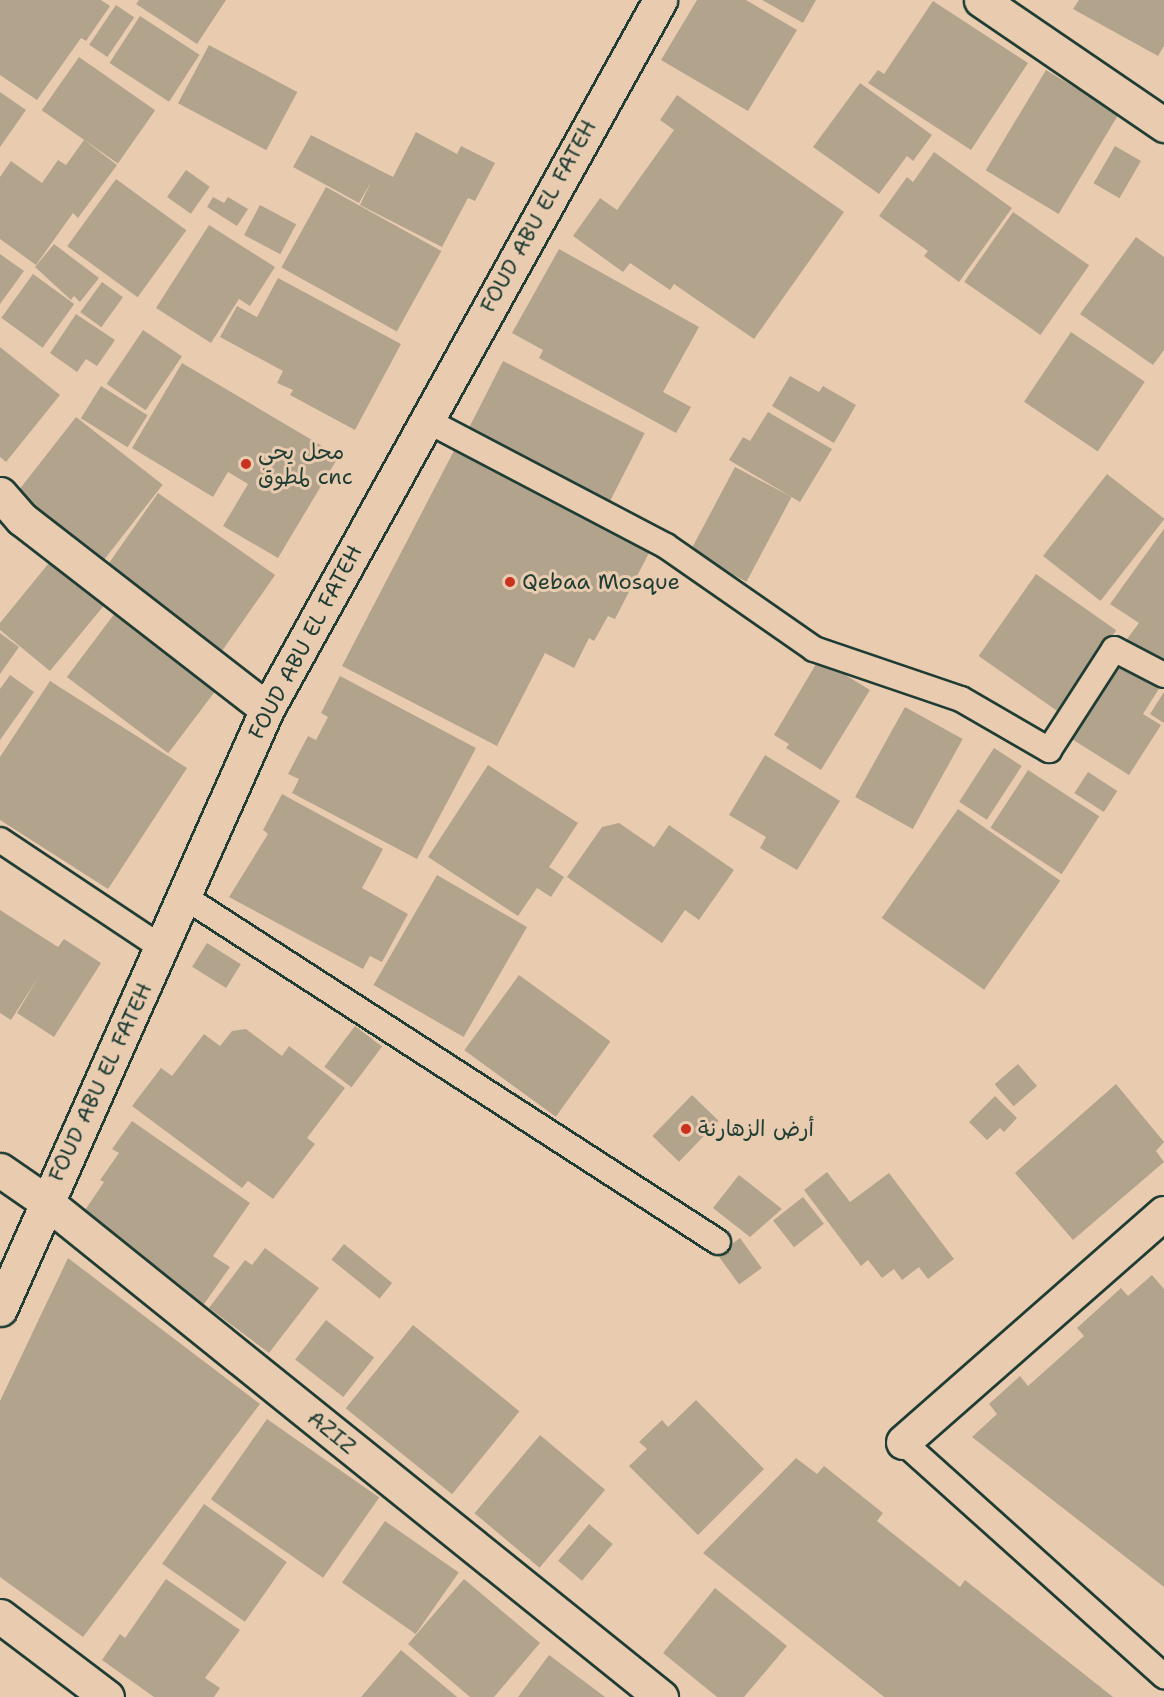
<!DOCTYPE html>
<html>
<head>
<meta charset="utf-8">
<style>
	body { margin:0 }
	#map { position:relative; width:1164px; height:1697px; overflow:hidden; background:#e9ccb0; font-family:"Shantell Sans","Playpen Sans Arabic",sans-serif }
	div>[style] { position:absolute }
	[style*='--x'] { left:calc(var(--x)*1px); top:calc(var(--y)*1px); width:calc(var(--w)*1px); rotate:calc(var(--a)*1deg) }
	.building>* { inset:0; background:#b2a38d; transform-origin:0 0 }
	.roads { filter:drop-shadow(2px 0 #1f3d34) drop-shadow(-2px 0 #1f3d34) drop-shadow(0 2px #1f3d34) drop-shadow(0 -2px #1f3d34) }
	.lane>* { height:24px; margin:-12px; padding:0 12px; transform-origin:12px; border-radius:12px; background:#e9ccb0 }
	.street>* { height:33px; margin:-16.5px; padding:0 16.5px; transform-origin:16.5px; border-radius:16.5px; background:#e9ccb0 }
	.dots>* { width:16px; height:16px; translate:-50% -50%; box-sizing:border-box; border:3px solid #e9ccb0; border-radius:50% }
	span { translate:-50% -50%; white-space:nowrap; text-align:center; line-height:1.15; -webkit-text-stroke:6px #e9ccb0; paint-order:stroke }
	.street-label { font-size:22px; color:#1f3d34 }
	.poi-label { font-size:22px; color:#1f3d34 }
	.left { translate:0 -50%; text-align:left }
</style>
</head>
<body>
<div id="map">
	<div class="building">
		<div style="clip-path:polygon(0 0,101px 0,110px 6px,86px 41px,81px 38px,37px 100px,0 75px)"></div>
		<div style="clip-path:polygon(139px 0,226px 0,197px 44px,136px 4px)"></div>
		<div style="clip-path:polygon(697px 0,746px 0,797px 30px,748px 111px,661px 60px)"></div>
		<div style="clip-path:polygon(762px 0,816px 0,803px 23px)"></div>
		<div style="clip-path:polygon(1079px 0,1164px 0,1164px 46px,1158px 56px,1073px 9px)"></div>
		<div style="clip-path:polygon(933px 1px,1028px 63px,971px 150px,868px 83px,878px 70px,884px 74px)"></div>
		<div style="left:116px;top:5px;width:22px;height:48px;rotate:34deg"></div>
		<div style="left:140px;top:16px;width:71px;height:56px;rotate:33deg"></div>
		<div style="left:209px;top:45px;width:100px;height:66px;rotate:28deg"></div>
		<div style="left:79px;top:57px;width:93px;height:65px;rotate:35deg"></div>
		<div style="left:1046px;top:70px;width:85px;height:117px;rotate:31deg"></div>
		<div style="clip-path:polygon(860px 83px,932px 135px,913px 161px,907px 156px,879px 194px,813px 147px)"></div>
		<div style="clip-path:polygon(0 92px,26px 110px,0 147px)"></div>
		<div style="clip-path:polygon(677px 95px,844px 212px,754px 339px,674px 284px,670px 290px,630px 263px,623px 272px,573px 236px,600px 198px,617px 210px,674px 130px,660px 120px)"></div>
		<div style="clip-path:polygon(416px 132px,457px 154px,461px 146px,495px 163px,475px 201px,468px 198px,442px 247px,360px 205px,371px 182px,359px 203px,293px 167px,311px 135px,393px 177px)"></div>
		<div style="clip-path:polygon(84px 140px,117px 165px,78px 218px,73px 213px,36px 265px,0 239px,0 177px,11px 161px,42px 183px,58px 160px,66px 165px)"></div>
		<div style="left:1115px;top:146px;width:30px;height:43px;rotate:30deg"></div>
		<div style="clip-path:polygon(934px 152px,1012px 208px,959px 282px,924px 256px,928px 251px,879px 216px,907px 177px,913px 182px)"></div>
		<div style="left:186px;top:170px;width:29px;height:33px;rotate:35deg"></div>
		<div style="left:116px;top:179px;width:87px;height:83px;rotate:36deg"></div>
		<div style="left:326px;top:187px;width:132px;height:92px;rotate:29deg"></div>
		<div style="clip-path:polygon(213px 197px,224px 203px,228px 197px,248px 209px,237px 226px,207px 207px)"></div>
		<div style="left:260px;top:205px;width:41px;height:34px;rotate:28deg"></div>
		<div style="left:1013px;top:212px;width:93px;height:85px;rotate:35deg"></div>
		<div style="clip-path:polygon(209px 225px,275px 267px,250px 306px,239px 299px,211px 343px,156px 308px)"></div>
		<div style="clip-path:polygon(1136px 237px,1164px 257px,1164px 350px,1153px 365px,1080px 314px)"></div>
		<div style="clip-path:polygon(54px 244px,99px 278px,80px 302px,74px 296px,71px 300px,35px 267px)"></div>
		<div style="clip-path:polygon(559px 249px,699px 327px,663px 392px,691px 407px,676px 433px,539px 358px,543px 350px,512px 333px)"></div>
		<div style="clip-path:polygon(0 254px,24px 271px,0 304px)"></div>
		<div style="left:33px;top:274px;width:51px;height:54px;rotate:36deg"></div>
		<div style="clip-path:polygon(278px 278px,401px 344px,355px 430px,290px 395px,293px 390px,277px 383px,283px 371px,220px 337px,237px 306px,257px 317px)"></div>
		<div style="left:102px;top:282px;width:26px;height:37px;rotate:36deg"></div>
		<div style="clip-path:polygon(76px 314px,115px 340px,97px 366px,86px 359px,77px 372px,50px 353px)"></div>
		<div style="left:143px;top:330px;width:47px;height:65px;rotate:34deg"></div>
		<div style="left:1071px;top:332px;width:89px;height:84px;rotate:34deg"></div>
		<div style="clip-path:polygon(0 347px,60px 395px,6px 462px,0 457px)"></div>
		<div style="left:503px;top:361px;width:159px;height:86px;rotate:27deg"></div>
		<div style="clip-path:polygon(182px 363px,339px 456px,278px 558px,223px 526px,248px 484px,228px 472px,213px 497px,132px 448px)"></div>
		<div style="clip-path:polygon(790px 376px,819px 392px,823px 386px,856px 405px,834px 443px,772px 406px)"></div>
		<div style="left:101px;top:386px;width:55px;height:38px;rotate:32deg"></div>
		<div style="clip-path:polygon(768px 412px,832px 449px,800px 502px,729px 460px,743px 437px,750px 441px)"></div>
		<div style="left:76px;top:417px;width:110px;height:98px;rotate:38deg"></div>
		<div style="clip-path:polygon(459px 441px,651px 549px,615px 619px,608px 616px,594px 641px,589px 638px,574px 668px,545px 653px,497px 746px,342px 666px)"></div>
		<div style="left:735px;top:467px;width:64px;height:96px;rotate:28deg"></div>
		<div style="left:1107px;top:474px;width:73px;height:104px;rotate:38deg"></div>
		<div style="left:158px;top:493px;width:143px;height:100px;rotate:35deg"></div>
		<div style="clip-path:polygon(1164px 529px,1164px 671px,1124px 643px,1139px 623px,1110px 604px)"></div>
		<div style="clip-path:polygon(57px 553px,111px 597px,50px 671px,0 630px,0 623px)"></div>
		<div style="left:1036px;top:574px;width:98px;height:100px;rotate:35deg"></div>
		<div style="left:118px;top:609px;width:127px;height:85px;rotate:37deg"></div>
		<div style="clip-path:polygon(0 633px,19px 647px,0 674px)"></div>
		<div style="clip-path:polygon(819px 659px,870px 690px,821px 770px,786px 748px,789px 744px,774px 735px)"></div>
		<div style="clip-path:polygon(1116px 659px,1160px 687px,1143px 714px,1161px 725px,1129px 775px,1067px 736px)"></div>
		<div style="clip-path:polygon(10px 675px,34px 692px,0 740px,0 689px)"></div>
		<div style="clip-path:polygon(340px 676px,476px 748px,417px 859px,292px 793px,299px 779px,288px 774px,308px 736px,316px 740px,328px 717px,321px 713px)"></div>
		<div style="clip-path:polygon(50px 681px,187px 768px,108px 889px,0 820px,0 757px)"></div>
		<div style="clip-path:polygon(1164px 692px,1164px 723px,1150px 714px)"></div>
		<div style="left:905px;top:707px;width:66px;height:103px;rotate:29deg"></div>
		<div style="left:994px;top:748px;width:33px;height:64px;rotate:33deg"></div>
		<div style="clip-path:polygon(765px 755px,840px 801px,797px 870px,760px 848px,766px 837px,729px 815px)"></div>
		<div style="clip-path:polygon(488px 765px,578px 823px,549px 867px,564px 877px,551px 897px,537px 888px,518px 916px,428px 857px)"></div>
		<div style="left:1028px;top:770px;width:85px;height:69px;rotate:33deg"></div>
		<div style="left:1088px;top:772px;width:35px;height:25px;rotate:33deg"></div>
		<div style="clip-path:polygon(282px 794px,383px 849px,362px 888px,408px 914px,382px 962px,370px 956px,363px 969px,229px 897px,268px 834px,263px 830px)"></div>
		<div style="left:958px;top:809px;width:125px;height:133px;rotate:35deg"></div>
		<div style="clip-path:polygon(619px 823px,654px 847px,669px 825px,734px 870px,699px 920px,685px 910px,662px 943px,567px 877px,602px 827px)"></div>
		<div style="left:437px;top:875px;width:104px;height:127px;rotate:30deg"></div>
		<div style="clip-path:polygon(0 910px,58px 947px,64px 939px,101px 963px,54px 1037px,17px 1013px,39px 976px,11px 1020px,0 1013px)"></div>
		<div style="left:207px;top:943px;width:40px;height:28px;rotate:32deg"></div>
		<div style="left:519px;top:975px;width:113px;height:93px;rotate:36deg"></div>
		<div style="left:355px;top:1026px;width:34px;height:51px;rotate:37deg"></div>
		<div style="clip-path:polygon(246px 1029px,282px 1056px,289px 1046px,345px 1088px,307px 1138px,315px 1144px,273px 1199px,248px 1181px,242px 1188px,132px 1106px,161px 1068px,172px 1076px,204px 1034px,220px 1046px,232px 1031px)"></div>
		<div style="left:1018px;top:1064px;width:29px;height:31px;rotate:49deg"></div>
		<div style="clip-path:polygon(1116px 1084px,1164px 1142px,1156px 1151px,1164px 1162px,1073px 1240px,1015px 1173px)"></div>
		<div style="left:692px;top:1095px;width:37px;height:57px;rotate:44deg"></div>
		<div style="clip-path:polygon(995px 1096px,1017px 1118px,1004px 1132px,1000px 1128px,987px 1140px,969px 1122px)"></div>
		<div style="clip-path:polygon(132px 1121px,250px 1203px,213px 1256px,230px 1267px,204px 1304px,79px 1219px,104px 1182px,100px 1180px,119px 1153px,112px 1149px)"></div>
		<div style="clip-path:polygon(827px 1172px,850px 1202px,889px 1173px,954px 1259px,928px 1279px,919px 1267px,902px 1280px,894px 1269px,882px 1278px,868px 1260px,861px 1266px,804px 1190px)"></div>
		<div style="clip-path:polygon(739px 1175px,782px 1209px,750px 1237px,713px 1208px)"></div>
		<div style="left:803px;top:1197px;width:34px;height:38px;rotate:52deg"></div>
		<div style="left:740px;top:1238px;width:37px;height:28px;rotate:54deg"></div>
		<div style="left:344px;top:1244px;width:62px;height:20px;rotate:39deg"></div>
		<div style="clip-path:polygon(265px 1248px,319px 1288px,269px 1353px,209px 1308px,245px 1260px,252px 1265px)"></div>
		<div style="clip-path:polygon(68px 1258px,260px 1404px,83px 1637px,0 1577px,0 1401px)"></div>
		<div style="clip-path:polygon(1152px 1275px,1164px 1289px,1164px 1587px,972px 1437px,997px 1414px,989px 1404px,1020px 1376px,1028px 1386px,1084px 1336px,1077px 1328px,1121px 1288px,1128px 1296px)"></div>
		<div style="left:326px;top:1320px;width:61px;height:50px;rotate:38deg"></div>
		<div style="left:413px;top:1325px;width:137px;height:107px;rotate:39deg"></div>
		<div style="clip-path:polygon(696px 1400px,764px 1469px,698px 1535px,629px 1466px,647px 1449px,639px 1442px,662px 1420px,668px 1427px)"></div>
		<div style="left:267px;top:1419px;width:137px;height:98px;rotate:35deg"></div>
		<div style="left:540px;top:1435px;width:85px;height:102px;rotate:40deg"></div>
		<div style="clip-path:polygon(796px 1458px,817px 1474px,824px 1466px,883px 1513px,877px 1521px,960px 1587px,965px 1580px,1113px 1697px,884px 1697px,703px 1553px)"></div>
		<div style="left:204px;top:1504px;width:101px;height:73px;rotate:35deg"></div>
		<div style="left:385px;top:1521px;width:90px;height:75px;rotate:35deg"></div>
		<div style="left:589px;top:1524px;width:31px;height:48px;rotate:40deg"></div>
		<div style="clip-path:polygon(166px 1579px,240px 1630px,205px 1678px,220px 1688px,214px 1697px,154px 1697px,102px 1660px,120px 1634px,125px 1638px)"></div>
		<div style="clip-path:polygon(464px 1579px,540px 1643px,494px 1697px,470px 1697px,408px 1644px)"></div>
		<div style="clip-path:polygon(715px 1588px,787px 1646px,744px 1697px,717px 1697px,663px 1653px)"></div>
		<div style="clip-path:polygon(401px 1650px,457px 1697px,361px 1697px)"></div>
		<div style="clip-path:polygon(549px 1655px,605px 1697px,518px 1697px)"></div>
	</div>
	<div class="roads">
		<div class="lane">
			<div style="--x:424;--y:419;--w:273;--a:27.7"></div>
			<div style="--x:666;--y:546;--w:180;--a:34.8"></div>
			<div style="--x:814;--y:649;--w:155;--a:18.8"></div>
			<div style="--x:961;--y:699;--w:102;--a:30.1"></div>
			<div style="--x:1049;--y:750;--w:120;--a:-57.2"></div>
			<div style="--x:1114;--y:649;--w:56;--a:27.5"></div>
			<div style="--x:0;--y:840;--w:195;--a:33.7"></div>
			<div style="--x:183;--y:896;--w:637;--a:32.89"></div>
			<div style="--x:903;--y:1442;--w:351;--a:41.9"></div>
		</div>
		<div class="street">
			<div style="--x:981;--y:0;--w:222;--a:34.3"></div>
			<div style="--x:0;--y:494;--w:33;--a:49"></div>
			<div style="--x:22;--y:519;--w:310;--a:37.8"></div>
			<div style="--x:0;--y:1170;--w:55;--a:34.6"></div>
			<div style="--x:45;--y:1201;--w:791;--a:38.84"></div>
			<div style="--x:0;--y:1309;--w:657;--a:-66.01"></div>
			<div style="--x:267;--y:709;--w:811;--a:-61"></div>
			<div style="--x:903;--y:1442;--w:347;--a:-41.3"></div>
			<div style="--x:0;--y:1616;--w:134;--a:37.1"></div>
		</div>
	</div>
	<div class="dots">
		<div style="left:246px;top:464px;background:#c8321e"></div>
		<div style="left:510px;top:582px;background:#c8321e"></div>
		<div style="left:686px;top:1129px;background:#c8321e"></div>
	</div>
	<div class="street-label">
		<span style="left:538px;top:216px;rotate:-61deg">FOUD ABU EL FATEH</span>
		<span style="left:305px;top:642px;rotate:-62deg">FOUD ABU EL FATEH</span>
		<span style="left:100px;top:1082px;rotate:-65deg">FOUD ABU EL FATEH</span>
		<span style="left:332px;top:1432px;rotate:39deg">AZIZ</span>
	</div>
	<div class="poi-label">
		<span class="left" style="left:258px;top:464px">محل يحي<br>لمطوق cnc</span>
		<span class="left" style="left:522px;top:582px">Qebaa Mosque</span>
		<span class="left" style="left:698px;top:1129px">أرض الزهارنة</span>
	</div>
</div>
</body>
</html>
